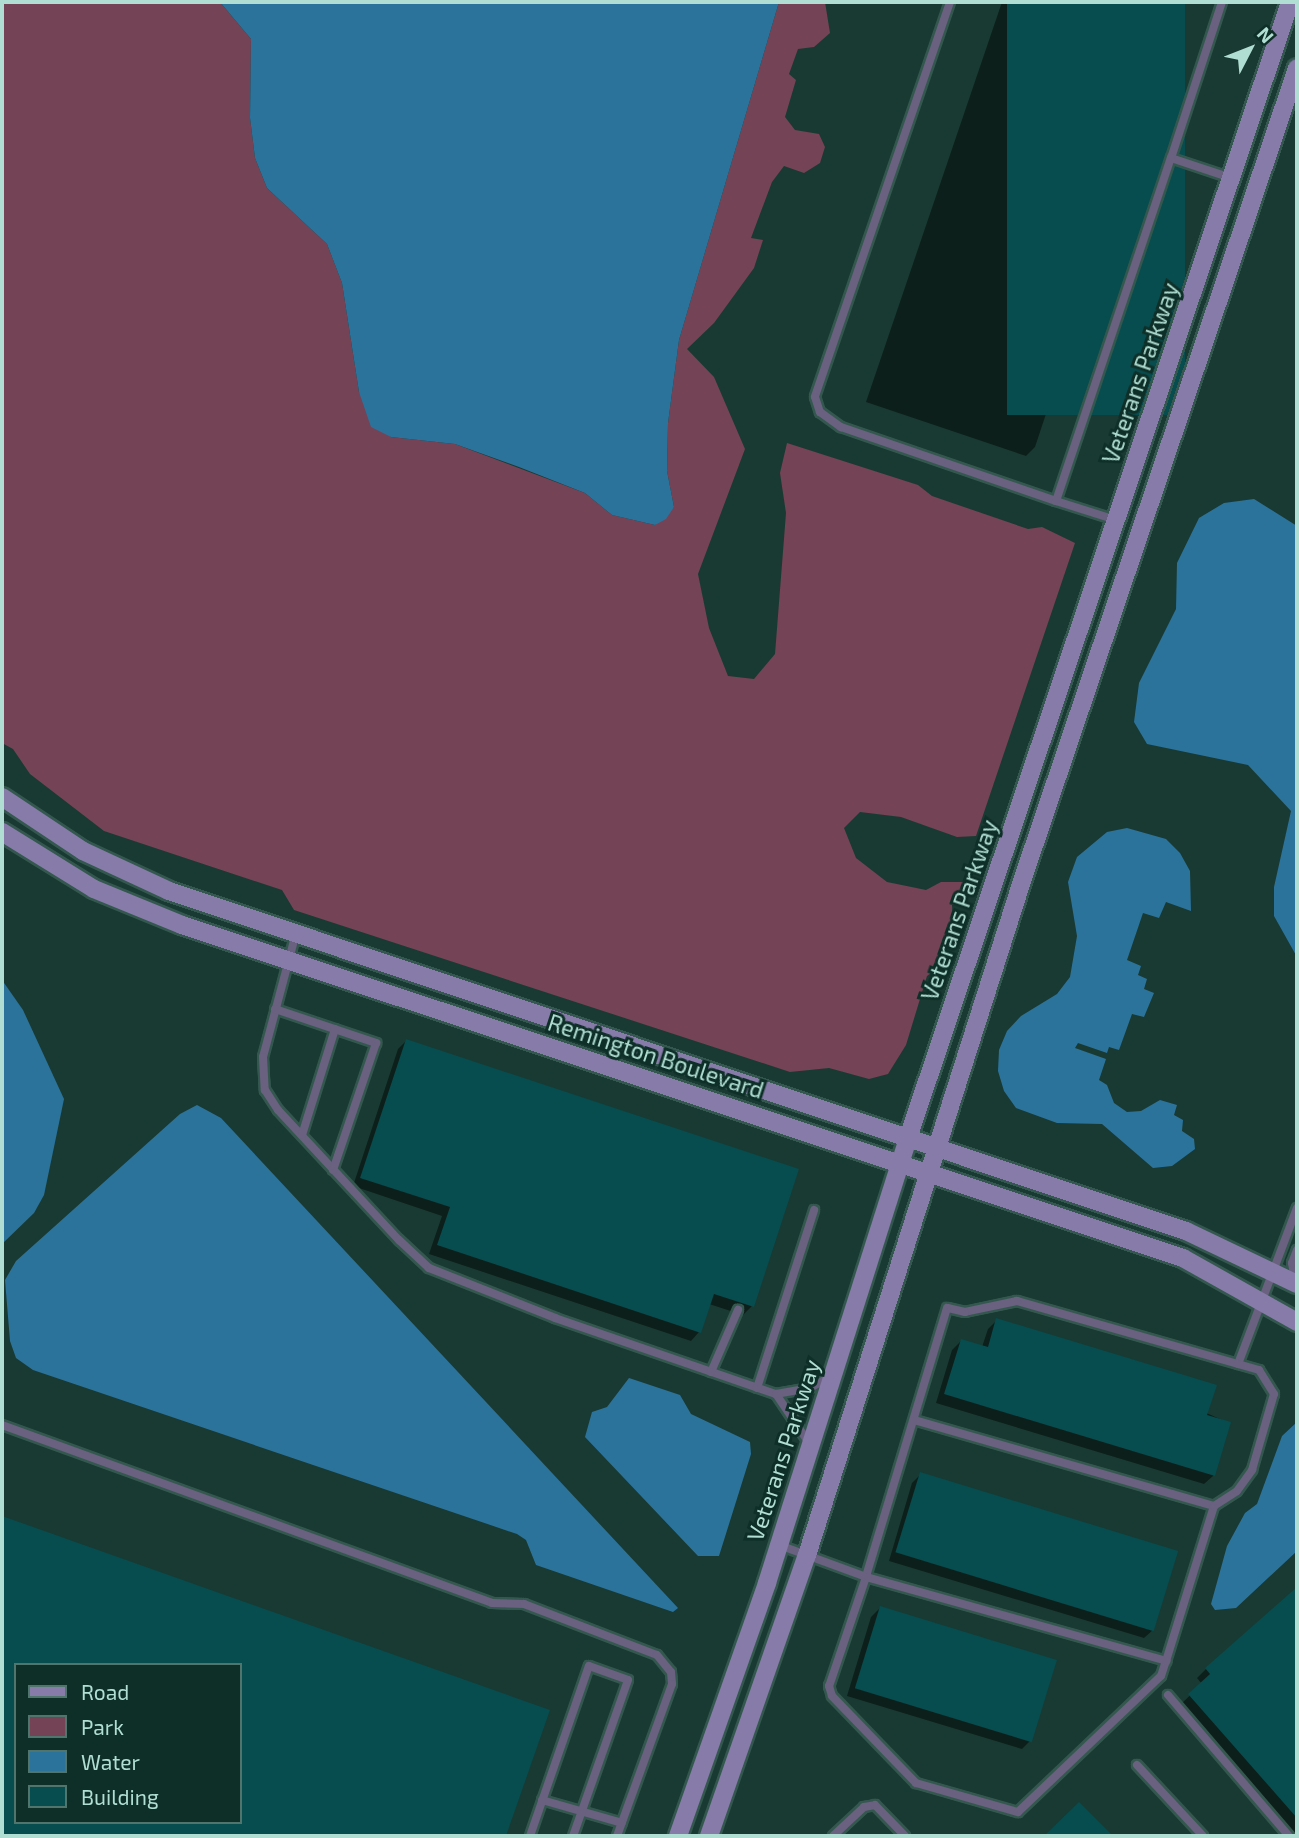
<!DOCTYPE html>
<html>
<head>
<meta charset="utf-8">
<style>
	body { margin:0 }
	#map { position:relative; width:1299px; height:1838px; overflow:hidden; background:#193a32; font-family:"Exo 2",sans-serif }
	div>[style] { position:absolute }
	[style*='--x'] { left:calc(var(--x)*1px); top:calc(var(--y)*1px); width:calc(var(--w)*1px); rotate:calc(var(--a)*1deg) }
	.green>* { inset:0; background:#744355 }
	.water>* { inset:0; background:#2c739b }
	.shadow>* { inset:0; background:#0007 }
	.building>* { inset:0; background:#074c4e; transform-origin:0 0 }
	.roads { filter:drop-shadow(2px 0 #34584f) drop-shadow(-2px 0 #34584f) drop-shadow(0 2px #34584f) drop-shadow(0 -2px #34584f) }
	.lane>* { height:8px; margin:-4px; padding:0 4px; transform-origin:4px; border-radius:4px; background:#69617f }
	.secondary>* { height:18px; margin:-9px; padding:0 9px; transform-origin:9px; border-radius:9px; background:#877ba9 }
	span { translate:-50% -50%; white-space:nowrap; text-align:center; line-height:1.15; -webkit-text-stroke:6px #0e2f28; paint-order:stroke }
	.street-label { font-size:23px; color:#b0ded2 }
	.frame { position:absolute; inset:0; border:4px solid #b0ded2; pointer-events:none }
	.legend { position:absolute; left:14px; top:1663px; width:228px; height:161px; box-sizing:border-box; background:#0e2f28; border:2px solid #4f756c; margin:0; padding:9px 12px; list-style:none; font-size:21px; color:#b0ded2 }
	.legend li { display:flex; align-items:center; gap:14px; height:35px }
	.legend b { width:35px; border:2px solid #4f756c }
	.north { position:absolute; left:1215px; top:14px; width:70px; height:70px; -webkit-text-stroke:5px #0e2f28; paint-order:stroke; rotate:48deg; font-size:19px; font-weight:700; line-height:28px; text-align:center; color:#b0ded2 }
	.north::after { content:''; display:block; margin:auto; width:24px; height:32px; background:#b0ded2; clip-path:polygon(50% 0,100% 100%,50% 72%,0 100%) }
</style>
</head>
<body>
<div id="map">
	<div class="green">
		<div style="clip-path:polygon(2px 2px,220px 2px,251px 39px,250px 118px,255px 158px,267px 188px,327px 244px,342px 283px,359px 392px,391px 437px,455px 444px,585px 493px,612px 515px,655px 525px,674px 507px,667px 471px,668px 423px,679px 340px,779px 2px,825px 2px,830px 33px,814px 47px,798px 49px,789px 74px,796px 80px,785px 117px,795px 130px,819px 134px,825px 147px,820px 163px,804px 173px,784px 166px,772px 182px,751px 238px,763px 240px,754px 268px,714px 323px,687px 349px,714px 377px,745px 449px,698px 574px,709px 628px,728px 676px,754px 679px,775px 654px,786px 513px,780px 473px,787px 443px,918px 485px,932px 496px,1028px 529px,1042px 527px,1075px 543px,976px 836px,957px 837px,901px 817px,860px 812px,844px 828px,856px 858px,887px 882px,926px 890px,941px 882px,967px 882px,961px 903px,952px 905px,953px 922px,939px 967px,927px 976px,906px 1045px,888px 1074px,869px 1079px,829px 1068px,790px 1072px,294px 910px,282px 890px,104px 831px,30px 774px,13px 749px,2px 743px)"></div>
	</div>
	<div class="water">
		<div style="clip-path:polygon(220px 2px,779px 2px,679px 340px,668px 423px,667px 471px,674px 507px,666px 519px,655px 525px,612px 515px,585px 493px,519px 467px,455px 444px,391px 437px,371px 427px,359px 392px,342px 283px,327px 244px,267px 188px,255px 158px,250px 118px,251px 39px)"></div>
		<div style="clip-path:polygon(1254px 499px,1297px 526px,1297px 957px,1274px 916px,1274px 887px,1291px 811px,1248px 765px,1147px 744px,1134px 722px,1139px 683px,1176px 609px,1177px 563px,1199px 518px,1224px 503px)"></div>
		<div style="clip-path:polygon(1127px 828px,1166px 839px,1180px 853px,1190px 871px,1191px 911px,1166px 902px,1159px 918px,1143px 913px,1127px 960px,1141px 966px,1138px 975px,1147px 979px,1144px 989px,1154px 993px,1144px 1017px,1132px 1014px,1119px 1050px,1109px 1047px,1107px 1053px,1078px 1043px,1075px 1048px,1106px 1059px,1099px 1080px,1107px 1085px,1114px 1103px,1127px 1112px,1141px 1111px,1160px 1100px,1177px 1105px,1174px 1115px,1183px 1120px,1182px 1131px,1194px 1139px,1195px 1149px,1172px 1166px,1153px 1168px,1102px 1124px,1057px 1123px,1016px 1108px,1004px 1091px,998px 1071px,999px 1050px,1007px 1031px,1021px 1016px,1057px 994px,1070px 977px,1077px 936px,1068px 882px,1077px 857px,1107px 832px)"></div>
		<div style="clip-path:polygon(2px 980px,23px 1010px,64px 1099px,44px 1195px,34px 1213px,2px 1244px)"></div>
		<div style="clip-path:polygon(197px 1105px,221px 1118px,678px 1608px,673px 1612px,536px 1565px,526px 1540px,517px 1534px,33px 1370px,16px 1358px,10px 1341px,5px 1280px,16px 1261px,180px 1114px)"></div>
		<div style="clip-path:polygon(629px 1378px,680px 1395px,691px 1414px,750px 1442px,751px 1454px,719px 1556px,698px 1556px,585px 1437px,592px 1412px,607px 1407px)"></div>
		<div style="clip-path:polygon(1297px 1422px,1297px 1551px,1236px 1608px,1215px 1610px,1211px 1604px,1227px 1546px,1245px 1513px,1257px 1504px,1282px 1436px)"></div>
	</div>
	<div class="shadow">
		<div style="clip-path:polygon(1002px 2px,1183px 2px,1035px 447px,1026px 456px,866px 402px)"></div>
		<div style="clip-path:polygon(406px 1041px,752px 1306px,743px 1315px,709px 1304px,699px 1332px,691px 1341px,429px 1254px,442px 1216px,353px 1186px,398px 1049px)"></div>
		<div style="clip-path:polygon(997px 1320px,1229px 1423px,1213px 1476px,1204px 1484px,936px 1403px,952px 1350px,961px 1341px,982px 1347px,988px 1329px)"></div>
		<div style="clip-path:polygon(921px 1474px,1153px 1630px,1144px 1638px,889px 1561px,912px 1483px)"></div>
		<div style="clip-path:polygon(evenodd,2px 1518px,548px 1711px,504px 1836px,2px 1836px,2px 1518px,16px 1665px,240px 1665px,240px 1822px,16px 1822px,16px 1665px)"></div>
		<div style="clip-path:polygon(1297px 1589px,1297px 1836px,1181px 1704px,1202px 1684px,1197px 1678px,1206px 1669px)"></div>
		<div style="clip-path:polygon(880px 1608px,1031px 1740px,1022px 1749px,847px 1696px,871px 1617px)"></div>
	</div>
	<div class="building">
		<div style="left:1007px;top:2px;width:178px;height:413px"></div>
		<div style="clip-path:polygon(406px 1039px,799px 1169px,754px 1307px,714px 1294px,701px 1333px,437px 1245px,450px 1207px,360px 1178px)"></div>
		<div style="clip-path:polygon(996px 1318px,1217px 1385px,1207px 1415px,1231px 1422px,1215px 1476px,944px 1394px,961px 1339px,988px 1347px)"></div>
		<div style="left:920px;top:1472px;width:270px;height:84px;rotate:17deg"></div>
		<div style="clip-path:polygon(evenodd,2px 1516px,550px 1710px,506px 1836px,2px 1836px,2px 1516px,16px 1665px,240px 1665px,240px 1822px,16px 1822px,16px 1665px)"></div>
		<div style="clip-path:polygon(1297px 1587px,1297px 1818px,1188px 1694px,1210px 1674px,1205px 1668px)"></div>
		<div style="left:880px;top:1606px;width:185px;height:86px;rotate:17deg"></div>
		<div style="clip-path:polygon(1079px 1802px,1113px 1836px,1044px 1836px)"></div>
	</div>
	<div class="roads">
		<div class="lane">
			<div style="--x:950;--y:2;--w:417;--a:108.9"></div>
			<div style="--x:815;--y:397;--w:16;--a:72"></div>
			<div style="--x:820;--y:412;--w:26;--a:36"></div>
			<div style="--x:841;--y:427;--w:227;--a:19"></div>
			<div style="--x:1222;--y:2;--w:164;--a:108.1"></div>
			<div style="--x:1171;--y:158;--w:63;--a:18.4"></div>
			<div style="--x:1116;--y:520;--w:63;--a:-162.4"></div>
			<div style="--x:1056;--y:501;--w:362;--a:-71.5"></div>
			<div style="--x:296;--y:933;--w:128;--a:104.9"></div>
			<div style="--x:263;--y:1057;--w:33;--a:87"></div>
			<div style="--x:265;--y:1090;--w:24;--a:57"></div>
			<div style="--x:278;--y:1110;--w:178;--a:47.1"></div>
			<div style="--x:399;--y:1240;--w:41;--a:43"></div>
			<div style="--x:429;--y:1268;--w:136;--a:21.6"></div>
			<div style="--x:555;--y:1318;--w:234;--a:19"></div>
			<div style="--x:275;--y:1009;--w:107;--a:18.6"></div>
			<div style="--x:376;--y:1043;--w:134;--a:108.7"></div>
			<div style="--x:302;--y:1135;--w:111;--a:-72.7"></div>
			<div style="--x:1295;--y:1280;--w:17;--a:-100"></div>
			<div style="--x:1292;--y:1263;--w:14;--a:-69"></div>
			<div style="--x:1238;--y:1364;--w:167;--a:-69.3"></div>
			<div style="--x:711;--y:1372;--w:68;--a:-66.5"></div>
			<div style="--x:757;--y:1388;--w:187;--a:-72.2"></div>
			<div style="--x:914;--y:1420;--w:312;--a:16"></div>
			<div style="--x:2;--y:1425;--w:521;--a:19.96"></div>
			<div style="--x:492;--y:1603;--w:32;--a:2"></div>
			<div style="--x:524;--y:1604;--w:142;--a:21"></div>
			<div style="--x:657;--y:1655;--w:22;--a:51"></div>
			<div style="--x:671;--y:1672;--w:12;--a:85"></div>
			<div style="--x:672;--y:1684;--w:162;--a:109.9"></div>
			<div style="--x:809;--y:1443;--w:59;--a:-124"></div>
			<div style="--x:776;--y:1394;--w:35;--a:-10"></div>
			<div style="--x:810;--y:1388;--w:23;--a:-29"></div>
			<div style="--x:779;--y:1545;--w:93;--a:20.2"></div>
			<div style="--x:866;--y:1577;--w:115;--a:108.7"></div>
			<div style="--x:829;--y:1686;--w:10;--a:73"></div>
			<div style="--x:832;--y:1696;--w:121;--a:46"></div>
			<div style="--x:916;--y:1783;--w:106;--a:15.9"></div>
			<div style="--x:1018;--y:1812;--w:197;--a:-43.6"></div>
			<div style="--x:1161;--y:1676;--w:16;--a:-72"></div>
			<div style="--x:1166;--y:1661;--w:162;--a:-72.8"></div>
			<div style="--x:1214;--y:1506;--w:27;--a:-33"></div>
			<div style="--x:1237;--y:1491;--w:26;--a:-54"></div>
			<div style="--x:1252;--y:1470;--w:79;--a:-73.9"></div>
			<div style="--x:1274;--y:1394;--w:28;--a:-122"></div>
			<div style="--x:1259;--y:1370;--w:252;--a:-164.1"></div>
			<div style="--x:1017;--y:1301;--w:53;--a:168.1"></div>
			<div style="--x:965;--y:1312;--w:18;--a:-167"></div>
			<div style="--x:947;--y:1308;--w:281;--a:106.8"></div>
			<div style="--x:866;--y:1577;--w:312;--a:15.6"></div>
			<div style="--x:1168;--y:1695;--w:186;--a:49.4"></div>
			<div style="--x:1137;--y:1765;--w:97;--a:47.1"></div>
			<div style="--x:542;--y:1800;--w:83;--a:16"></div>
			<div style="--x:530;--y:1836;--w:180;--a:-70.9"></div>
			<div style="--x:589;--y:1666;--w:41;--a:19.7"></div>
			<div style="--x:628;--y:1680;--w:165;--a:109.4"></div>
			<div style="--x:833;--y:1836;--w:42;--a:-43.1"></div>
			<div style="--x:864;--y:1807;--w:11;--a:-10"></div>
			<div style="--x:875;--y:1805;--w:43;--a:45.9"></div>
		</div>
		<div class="secondary">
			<div style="--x:2;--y:797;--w:97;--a:33.7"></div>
			<div style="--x:83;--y:851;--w:95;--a:24.9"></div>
			<div style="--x:169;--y:891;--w:1072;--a:18.49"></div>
			<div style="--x:1186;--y:1231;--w:123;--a:25.5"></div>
			<div style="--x:2;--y:832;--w:108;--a:31.8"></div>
			<div style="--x:94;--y:889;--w:95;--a:22.2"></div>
			<div style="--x:182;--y:925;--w:1055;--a:18.4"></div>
			<div style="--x:1183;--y:1258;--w:131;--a:29.3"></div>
			<div style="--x:678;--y:1836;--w:268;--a:-70.6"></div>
			<div style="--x:767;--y:1583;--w:467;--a:-72.4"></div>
			<div style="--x:908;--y:1138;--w:1199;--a:-71.41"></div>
			<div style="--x:709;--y:1836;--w:298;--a:-70.8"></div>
			<div style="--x:807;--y:1555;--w:707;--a:-72.31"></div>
			<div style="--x:1022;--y:881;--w:858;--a:-71.31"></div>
		</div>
	</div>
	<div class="street-label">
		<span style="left:1140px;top:373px;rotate:-71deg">Veterans Parkway</span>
		<span style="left:959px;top:910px;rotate:-71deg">Veterans Parkway</span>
		<span style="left:656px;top:1056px;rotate:18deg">Remington Boulevard</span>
		<span style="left:783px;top:1450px;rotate:-72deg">Veterans Parkway</span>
	</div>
	<div class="frame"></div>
	<ul class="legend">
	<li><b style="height:9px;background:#877ba9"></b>Road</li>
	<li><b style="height:19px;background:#744355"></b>Park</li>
	<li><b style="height:19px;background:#2c739b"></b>Water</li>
	<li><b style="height:19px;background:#074c4e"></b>Building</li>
	</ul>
	<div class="north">N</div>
</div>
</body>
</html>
